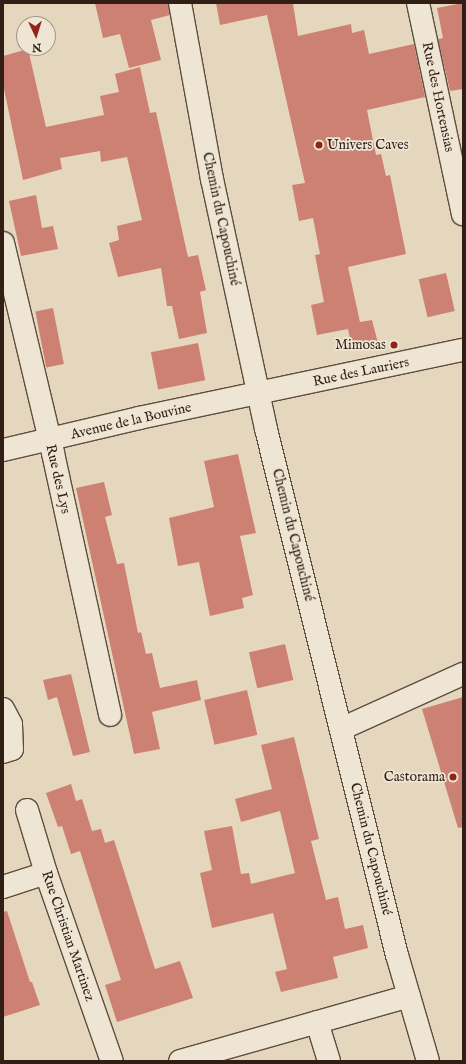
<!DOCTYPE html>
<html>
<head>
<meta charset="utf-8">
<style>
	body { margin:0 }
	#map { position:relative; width:466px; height:1064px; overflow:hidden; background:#e5d7bd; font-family:"IM FELL English",serif }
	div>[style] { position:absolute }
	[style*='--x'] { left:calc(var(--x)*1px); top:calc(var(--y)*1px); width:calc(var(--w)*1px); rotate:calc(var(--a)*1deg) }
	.building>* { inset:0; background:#cd8173; transform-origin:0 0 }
	.roads { filter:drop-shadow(1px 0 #5e4d3f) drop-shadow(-1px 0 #5e4d3f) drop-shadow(0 1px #5e4d3f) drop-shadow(0 -1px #5e4d3f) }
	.minor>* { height:22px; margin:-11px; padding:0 11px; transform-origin:11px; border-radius:11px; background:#eee5d4 }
	.dots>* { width:11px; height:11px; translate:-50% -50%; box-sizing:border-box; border:2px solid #eee5d4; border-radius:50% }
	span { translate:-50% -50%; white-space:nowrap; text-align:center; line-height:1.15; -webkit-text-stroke:3.5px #eee5d4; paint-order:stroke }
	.street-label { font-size:14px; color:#311f15 }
	.poi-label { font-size:14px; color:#311f15 }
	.left { translate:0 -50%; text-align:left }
	.right { translate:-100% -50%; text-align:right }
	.frame { position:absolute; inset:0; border:4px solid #311f15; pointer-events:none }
	.north { position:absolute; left:16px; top:16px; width:40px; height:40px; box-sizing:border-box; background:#eee5d4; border:1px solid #a29688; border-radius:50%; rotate:176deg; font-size:11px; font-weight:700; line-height:16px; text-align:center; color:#311f15 }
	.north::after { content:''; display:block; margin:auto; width:14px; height:18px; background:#8f2418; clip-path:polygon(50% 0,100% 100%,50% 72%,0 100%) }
</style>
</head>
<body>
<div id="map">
	<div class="building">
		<div style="clip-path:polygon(95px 3px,168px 3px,170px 15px,151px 20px,161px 60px,129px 68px,120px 34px,103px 38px)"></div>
		<div style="clip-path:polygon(216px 3px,293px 3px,298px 36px,351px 24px,352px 33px,364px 30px,369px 54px,414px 44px,425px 97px,367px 110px,376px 155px,381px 154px,386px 176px,390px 175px,406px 254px,348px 267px,360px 322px,372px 320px,378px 343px,352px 348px,348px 329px,317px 335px,311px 305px,324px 302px,315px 255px,320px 254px,313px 218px,299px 221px,292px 185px,305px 183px,267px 15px,220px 25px)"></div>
		<div style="clip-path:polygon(463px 3px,463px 89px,450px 91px,438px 39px,443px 38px,437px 8px)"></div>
		<div style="clip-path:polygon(28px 49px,46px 127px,104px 115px,100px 96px,119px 92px,115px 74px,140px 67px,150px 113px,156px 112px,188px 257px,198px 255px,206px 290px,200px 292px,207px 333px,179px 339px,172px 306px,167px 306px,161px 268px,118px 277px,109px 243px,119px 240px,117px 226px,142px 220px,127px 157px,101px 162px,100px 151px,60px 158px,62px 169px,23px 180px,3px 84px,3px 56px)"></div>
		<div style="clip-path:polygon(36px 195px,42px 228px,53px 226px,58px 249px,21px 256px,9px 201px)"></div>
		<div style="left:446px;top:273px;width:39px;height:28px;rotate:77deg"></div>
		<div style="left:53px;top:308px;width:57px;height:18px;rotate:79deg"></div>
		<div style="left:198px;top:343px;width:38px;height:48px;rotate:79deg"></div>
		<div style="clip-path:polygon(238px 454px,256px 533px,240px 536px,253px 595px,242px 598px,244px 608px,210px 616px,199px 562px,178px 566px,169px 518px,214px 507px,204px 461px)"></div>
		<div style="clip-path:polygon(104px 482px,112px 515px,105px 517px,117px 564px,124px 563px,138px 633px,141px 632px,146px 654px,152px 653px,160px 688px,197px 680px,201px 700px,152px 712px,160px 749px,134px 754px,76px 488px)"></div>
		<div style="left:285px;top:644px;width:37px;height:37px;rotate:77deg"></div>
		<div style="clip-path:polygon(71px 674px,90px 752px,73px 756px,57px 697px,48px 700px,43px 680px)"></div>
		<div style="left:247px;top:690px;width:46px;height:44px;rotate:77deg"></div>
		<div style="clip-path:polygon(463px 697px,463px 827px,458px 828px,422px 709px)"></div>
		<div style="clip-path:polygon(294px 737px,319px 839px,311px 841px,326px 900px,338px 897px,345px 929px,363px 925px,368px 948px,333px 957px,338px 978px,281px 992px,275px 972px,287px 969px,273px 913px,212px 928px,200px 873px,212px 870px,204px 831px,232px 826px,241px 874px,249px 873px,251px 884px,295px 873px,280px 811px,241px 822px,235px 799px,272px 789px,261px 745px)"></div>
		<div style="clip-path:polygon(71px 784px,76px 801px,82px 799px,92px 831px,101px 829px,105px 843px,114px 840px,155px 969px,180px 961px,193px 998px,117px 1022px,105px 985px,121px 980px,80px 851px,71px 854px,62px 826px,58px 827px,46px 793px)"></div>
		<div style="clip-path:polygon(7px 911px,30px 982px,32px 982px,40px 1005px,3px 1017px,3px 912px)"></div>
	</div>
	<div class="roads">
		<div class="minor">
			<div style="--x:180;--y:3;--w:179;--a:79.7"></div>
			<div style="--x:212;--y:179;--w:256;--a:77.8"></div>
			<div style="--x:266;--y:429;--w:542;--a:76.02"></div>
			<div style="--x:397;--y:955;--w:110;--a:73.7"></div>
			<div style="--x:418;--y:3;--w:216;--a:78"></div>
			<div style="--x:3;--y:243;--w:216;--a:76.6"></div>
			<div style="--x:53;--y:453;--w:268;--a:77.7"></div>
			<div style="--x:3;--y:450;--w:140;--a:-13.2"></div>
			<div style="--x:139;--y:418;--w:331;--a:-11.9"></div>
			<div style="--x:3;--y:709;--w:17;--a:62"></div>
			<div style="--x:11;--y:724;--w:25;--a:88"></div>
			<div style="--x:12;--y:749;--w:9;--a:162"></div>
			<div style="--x:341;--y:729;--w:134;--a:-24.3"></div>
			<div style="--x:27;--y:810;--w:66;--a:73.2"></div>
			<div style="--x:46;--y:873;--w:199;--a:70.7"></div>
			<div style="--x:3;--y:887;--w:45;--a:-18"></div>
			<div style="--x:317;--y:1022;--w:41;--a:72.9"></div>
			<div style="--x:180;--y:1061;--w:238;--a:-15.8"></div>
		</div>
	</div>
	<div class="dots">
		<div style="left:319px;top:145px;background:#8f2418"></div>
		<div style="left:394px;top:345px;background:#8f2418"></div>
		<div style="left:453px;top:777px;background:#8f2418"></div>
	</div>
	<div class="street-label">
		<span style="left:438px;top:97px;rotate:78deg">Rue des Hortensias</span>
		<span style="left:221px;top:219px;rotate:78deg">Chemin du Capouchiné</span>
		<span style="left:361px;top:372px;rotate:-12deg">Rue des Lauriers</span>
		<span style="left:131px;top:421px;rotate:-13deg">Avenue de la Bouvine</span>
		<span style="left:58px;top:479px;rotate:77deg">Rue des Lys</span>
		<span style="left:293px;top:535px;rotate:76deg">Chemin du Capouchiné</span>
		<span style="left:371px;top:849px;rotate:76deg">Chemin du Capouchiné</span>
		<span style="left:68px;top:936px;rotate:71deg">Rue Christian Martinez</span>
	</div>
	<div class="poi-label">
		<span class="left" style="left:327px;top:145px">Univers Caves</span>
		<span class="right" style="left:386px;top:345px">Mimosas</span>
		<span class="right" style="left:445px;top:777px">Castorama</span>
	</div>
	<div class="frame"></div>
	<div class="north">N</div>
</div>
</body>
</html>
